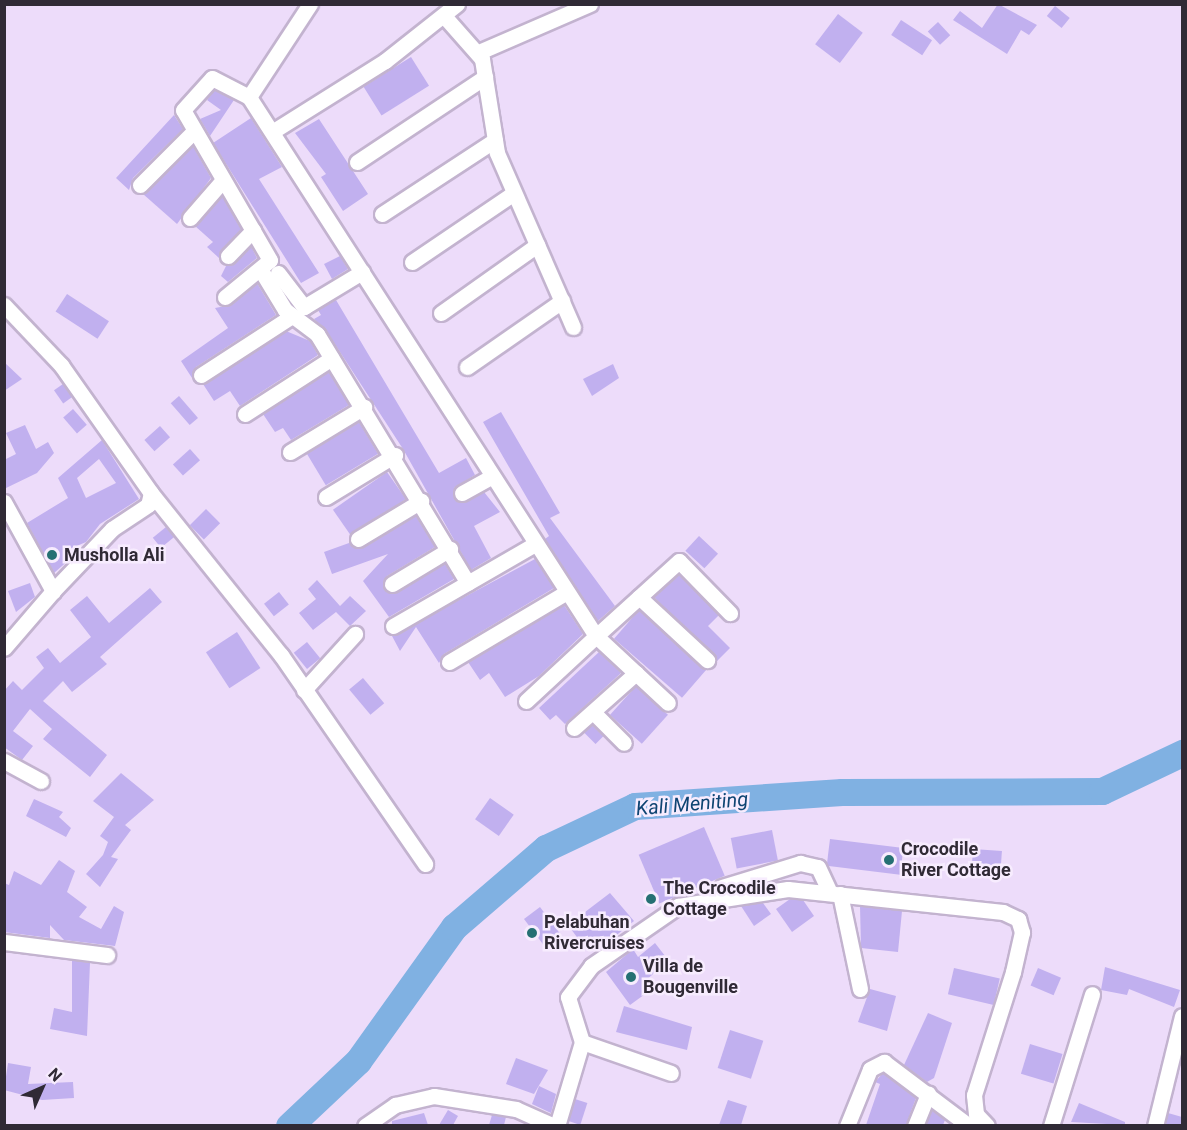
<!DOCTYPE html>
<html>
<head>
<meta charset="utf-8">
<style>
	body { margin:0 }
	#map { position:relative; width:1187px; height:1130px; overflow:hidden; background:#eddcfa; font-family:Roboto,sans-serif }
	div>[style] { position:absolute }
	[style*='--x'] { left:calc(var(--x)*1px); top:calc(var(--y)*1px); width:calc(var(--w)*1px); rotate:calc(var(--a)*1deg) }
	.river>* { height:27px; margin:-13.5px; padding:0 13.5px; transform-origin:13.5px; border-radius:13.5px; background:#80b1e2 }
	.building>* { inset:0; background:#c1b0ef; transform-origin:0 0 }
	.roads { filter:drop-shadow(2px 0 #c3b3cf) drop-shadow(-2px 0 #c3b3cf) drop-shadow(0 2px #c3b3cf) drop-shadow(0 -2px #c3b3cf) }
	.minor>* { height:15px; margin:-7.5px; padding:0 7.5px; transform-origin:7.5px; border-radius:7.5px; background:#fff }
	.dots>* { width:16px; height:16px; translate:-50% -50%; box-sizing:border-box; border:3px solid #f7ecfe; border-radius:50% }
	span { translate:-50% -50%; white-space:nowrap; text-align:center; line-height:1.15; -webkit-text-stroke:5px #f7ecfe; paint-order:stroke }
	.poi-label { font-size:18px; color:#302a35; font-weight:700 }
	.left { translate:0 -50%; text-align:left }
	.water-label { font-size:20px; color:#0e4472; font-style:italic }
	.frame { position:absolute; inset:0; border:6px solid #302a35; pointer-events:none }
	.north { position:absolute; left:12px; top:1058px; width:60px; height:60px; -webkit-text-stroke:4px #f7ecfe; paint-order:stroke; rotate:45deg; font-size:16px; font-weight:700; line-height:24px; text-align:center; color:#302a35 }
	.north::after { content:''; display:block; margin:auto; width:21px; height:27px; background:#302a35; clip-path:polygon(50% 0,100% 100%,50% 72%,0 100%) }
</style>
</head>
<body>
<div id="map">
	<div class="river">
		<div style="--x:289;--y:1126;--w:95;--a:-43.3"></div>
		<div style="--x:358;--y:1061;--w:165;--a:-54.4"></div>
		<div style="--x:454;--y:927;--w:121;--a:-40.7"></div>
		<div style="--x:546;--y:848;--w:98;--a:-25.3"></div>
		<div style="--x:635;--y:806;--w:207;--a:-3.9"></div>
		<div style="--x:842;--y:792;--w:260;--a:-0.2"></div>
		<div style="--x:1102;--y:791;--w:89;--a:-25.4"></div>
	</div>
	<div class="building">
		<div style="clip-path:polygon(998px 4px,1037px 25px,1029px 35px,1021px 30px,1007px 54px,953px 20px,960px 11px,982px 28px)"></div>
		<div style="left:1055px;top:6px;width:19px;height:13px;rotate:39deg"></div>
		<div style="left:838px;top:14px;width:31px;height:38px;rotate:37deg"></div>
		<div style="left:901px;top:20px;width:37px;height:18px;rotate:33deg"></div>
		<div style="left:938px;top:22px;width:18px;height:14px;rotate:47deg"></div>
		<div style="left:411px;top:57px;width:34px;height:56px;rotate:58deg"></div>
		<div style="clip-path:polygon(214px 90px,234px 100px,210px 136px,200px 119px,221px 110px,207px 100px)"></div>
		<div style="clip-path:polygon(174px 115px,183px 129px,133px 178px,129px 190px,116px 178px)"></div>
		<div style="clip-path:polygon(251px 118px,282px 167px,259px 179px,319px 273px,301px 283px,213px 143px)"></div>
		<div style="clip-path:polygon(319px 119px,368px 194px,343px 211px,321px 177px,326px 174px,295px 133px)"></div>
		<div style="clip-path:polygon(193px 146px,211px 178px,177px 224px,143px 194px)"></div>
		<div style="clip-path:polygon(222px 196px,241px 229px,219px 258px,207px 247px,213px 242px,195px 226px)"></div>
		<div style="clip-path:polygon(251px 246px,257px 258px,228px 282px,221px 276px,226px 266px)"></div>
		<div style="clip-path:polygon(340px 256px,348px 269px,332px 279px,324px 264px)"></div>
		<div style="clip-path:polygon(257px 283px,276px 315px,196px 367px,192px 378px,181px 361px,228px 328px,215px 308px,231px 305px)"></div>
		<div style="left:67px;top:294px;width:50px;height:21px;rotate:33deg"></div>
		<div style="clip-path:polygon(336px 300px,439px 473px,466px 458px,475px 475px,454px 488px,454px 498px,462px 503px,484px 492px,500px 512px,474px 526px,491px 558px,471px 570px,403px 449px,325px 329px,314px 319px,321px 315px,318px 310px)"></div>
		<div style="clip-path:polygon(286px 331px,310px 341px,318px 355px,240px 406px,230px 391px,214px 401px,203px 384px)"></div>
		<div style="clip-path:polygon(4px 362px,22px 379px,4px 391px)"></div>
		<div style="clip-path:polygon(613px 364px,619px 378px,592px 396px,583px 379px)"></div>
		<div style="clip-path:polygon(329px 372px,349px 405px,291px 440px,283px 428px,275px 432px,263px 414px)"></div>
		<div style="left:63px;top:384px;width:16px;height:11px;rotate:55deg"></div>
		<div style="left:179px;top:396px;width:29px;height:11px;rotate:49deg"></div>
		<div style="left:73px;top:409px;width:21px;height:13px;rotate:49deg"></div>
		<div style="clip-path:polygon(501px 412px,560px 513px,550px 518px,615px 606px,598px 621px,545px 539px,549px 536px,483px 422px)"></div>
		<div style="left:359px;top:422px;width:37px;height:61px;rotate:59deg"></div>
		<div style="clip-path:polygon(25px 425px,36px 449px,48px 442px,54px 453px,37px 473px,4px 489px,4px 460px,16px 454px,6px 433px)"></div>
		<div style="left:160px;top:426px;width:15px;height:21px;rotate:48deg"></div>
		<div style="clip-path:polygon(evenodd,102px 440px,139px 499px,100px 524px,86px 542px,65px 551px,70px 559px,54px 573px,27px 523px,68px 498px,58px 478px,102px 440px,99px 459px,116px 483px,86px 498px,77px 478px,99px 459px)"></div>
		<div style="left:190px;top:449px;width:15px;height:23px;rotate:48deg"></div>
		<div style="left:387px;top:472px;width:33px;height:66px;rotate:55deg"></div>
		<div style="left:206px;top:509px;width:20px;height:23px;rotate:45deg"></div>
		<div style="clip-path:polygon(416px 516px,435px 547px,387px 576px,384px 590px,396px 593px,445px 564px,454px 579px,389px 617px,363px 581px,388px 554px,332px 574px,324px 552px,349px 543px,363px 548px)"></div>
		<div style="left:166px;top:527px;width:13px;height:17px;rotate:51deg"></div>
		<div style="left:699px;top:536px;width:26px;height:20px;rotate:43deg"></div>
		<div style="clip-path:polygon(535px 559px,554px 588px,444px 654px,439px 663px,416px 627px,400px 651px,392px 636px)"></div>
		<div style="clip-path:polygon(679px 575px,719px 615px,708px 626px,730px 648px,717px 661px,654px 597px)"></div>
		<div style="clip-path:polygon(317px 580px,340px 606px,350px 596px,366px 611px,350px 626px,336px 612px,313px 630px,299px 613px,316px 599px,308px 589px)"></div>
		<div style="clip-path:polygon(30px 583px,35px 597px,16px 612px,8px 591px)"></div>
		<div style="clip-path:polygon(150px 588px,162px 602px,100px 657px,107px 664px,72px 692px,63px 681px,43px 701px,107px 755px,90px 777px,43px 739px,52px 729px,30px 709px,13px 731px,33px 746px,22px 760px,4px 747px,4px 691px,13px 681px,22px 690px,44px 668px,36px 657px,48px 648px,60px 663px,91px 637px,70px 610px,87px 596px,109px 623px)"></div>
		<div style="left:279px;top:592px;width:16px;height:19px;rotate:52deg"></div>
		<div style="clip-path:polygon(564px 605px,583px 634px,539px 676px,505px 697px,489px 673px,480px 680px,468px 662px)"></div>
		<div style="left:639px;top:610px;width:90px;height:38px;rotate:41deg"></div>
		<div style="left:237px;top:632px;width:43px;height:37px;rotate:57deg"></div>
		<div style="left:307px;top:642px;width:21px;height:17px;rotate:51deg"></div>
		<div style="clip-path:polygon(599px 652px,621px 673px,565px 724px,556px 715px,550px 720px,539px 708px)"></div>
		<div style="left:363px;top:678px;width:33px;height:18px;rotate:50deg"></div>
		<div style="left:636px;top:686px;width:43px;height:39px;rotate:42deg"></div>
		<div style="left:592px;top:725px;width:16px;height:11px;rotate:45deg"></div>
		<div style="clip-path:polygon(121px 773px,154px 800px,125px 825px,131px 830px,111px 857px,118px 859px,100px 887px,86px 874px,103px 855px,108px 842px,100px 836px,114px 817px,93px 801px)"></div>
		<div style="left:490px;top:798px;width:29px;height:26px;rotate:35deg"></div>
		<div style="clip-path:polygon(34px 799px,63px 812px,59px 817px,71px 828px,66px 837px,26px 816px)"></div>
		<div style="left:704px;top:827px;width:53px;height:71px;rotate:67deg"></div>
		<div style="left:772px;top:830px;width:31px;height:42px;rotate:79deg"></div>
		<div style="left:830px;top:839px;width:74px;height:27px;rotate:7deg"></div>
		<div style="left:973px;top:849px;width:29px;height:22px;rotate:4deg"></div>
		<div style="clip-path:polygon(59px 860px,75px 871px,67px 892px,87px 907px,79px 917px,101px 929px,114px 906px,124px 912px,115px 946px,64px 940px,50px 925px,50px 938px,4px 932px,4px 883px,9px 885px,14px 871px,41px 885px)"></div>
		<div style="clip-path:polygon(610px 893px,634px 921px,603px 946px,597px 938px,585px 948px,568px 925px)"></div>
		<div style="clip-path:polygon(790px 899px,803px 900px,814px 916px,792px 932px,776px 909px)"></div>
		<div style="clip-path:polygon(763px 903px,771px 914px,754px 926px,741px 906px)"></div>
		<div style="clip-path:polygon(860px 906px,902px 911px,898px 952px,861px 948px)"></div>
		<div style="left:540px;top:907px;width:34px;height:20px;rotate:53deg"></div>
		<div style="clip-path:polygon(655px 943px,669px 961px,646px 980px,652px 989px,630px 1005px,606px 972px,633px 949px,638px 957px)"></div>
		<div style="clip-path:polygon(72px 960px,90px 963px,87px 1036px,50px 1029px,54px 1008px,72px 1012px)"></div>
		<div style="clip-path:polygon(1105px 967px,1180px 990px,1174px 1007px,1129px 989px,1127px 995px,1101px 990px)"></div>
		<div style="left:954px;top:968px;width:47px;height:27px;rotate:13deg"></div>
		<div style="left:1038px;top:968px;width:25px;height:19px;rotate:23deg"></div>
		<div style="clip-path:polygon(870px 989px,896px 996px,887px 1031px,858px 1022px)"></div>
		<div style="clip-path:polygon(624px 1006px,692px 1027px,687px 1050px,616px 1032px)"></div>
		<div style="clip-path:polygon(928px 1013px,952px 1023px,934px 1078px,927px 1082px,904px 1065px)"></div>
		<div style="left:730px;top:1030px;width:35px;height:40px;rotate:18deg"></div>
		<div style="left:1030px;top:1044px;width:34px;height:31px;rotate:17deg"></div>
		<div style="clip-path:polygon(516px 1058px,548px 1070px,534px 1094px,506px 1084px)"></div>
		<div style="clip-path:polygon(8px 1063px,31px 1067px,28px 1084px,73px 1082px,74px 1098px,42px 1100px,4px 1090px)"></div>
		<div style="clip-path:polygon(883px 1073px,916px 1098px,906px 1125px,866px 1125px,880px 1084px,875px 1082px)"></div>
		<div style="clip-path:polygon(539px 1086px,556px 1094px,551px 1113px,532px 1104px)"></div>
		<div style="left:575px;top:1099px;width:13px;height:23px;rotate:18deg"></div>
		<div style="clip-path:polygon(728px 1100px,747px 1106px,741px 1125px,719px 1125px)"></div>
		<div style="clip-path:polygon(1079px 1103px,1125px 1122px,1125px 1125px,1071px 1122px)"></div>
		<div style="clip-path:polygon(448px 1110px,458px 1116px,453px 1125px,439px 1125px)"></div>
		<div style="clip-path:polygon(932px 1110px,945px 1120px,943px 1125px,926px 1125px)"></div>
		<div style="clip-path:polygon(424px 1113px,428px 1125px,392px 1125px,392px 1121px)"></div>
		<div style="clip-path:polygon(1168px 1113px,1182px 1117px,1182px 1125px,1165px 1125px)"></div>
		<div style="clip-path:polygon(492px 1115px,506px 1117px,504px 1125px,489px 1125px)"></div>
	</div>
	<div class="roads">
		<div class="minor">
			<div style="--x:310;--y:4;--w:111;--a:123.3"></div>
			<div style="--x:249;--y:97;--w:641;--a:57.23"></div>
			<div style="--x:596;--y:636;--w:112;--a:-42.1"></div>
			<div style="--x:679;--y:561;--w:73;--a:45.6"></div>
			<div style="--x:445;--y:17;--w:56;--a:48.6"></div>
			<div style="--x:482;--y:59;--w:95;--a:80.9"></div>
			<div style="--x:497;--y:153;--w:190;--a:66.4"></div>
			<div style="--x:479;--y:52;--w:121;--a:-23.4"></div>
			<div style="--x:275;--y:130;--w:130;--a:-32.1"></div>
			<div style="--x:385;--y:61;--w:92;--a:-38.4"></div>
			<div style="--x:357;--y:162;--w:154;--a:-33.6"></div>
			<div style="--x:140;--y:185;--w:75;--a:-45"></div>
			<div style="--x:382;--y:214;--w:135;--a:-33.2"></div>
			<div style="--x:190;--y:218;--w:50;--a:-49"></div>
			<div style="--x:228;--y:256;--w:36;--a:-46"></div>
			<div style="--x:412;--y:262;--w:123;--a:-34.1"></div>
			<div style="--x:262;--y:272;--w:44;--a:58.8"></div>
			<div style="--x:285;--y:310;--w:40;--a:37"></div>
			<div style="--x:317;--y:334;--w:291;--a:58.8"></div>
			<div style="--x:278;--y:273;--w:43;--a:52.6"></div>
			<div style="--x:304;--y:307;--w:68;--a:-31.1"></div>
			<div style="--x:225;--y:297;--w:58;--a:-39.4"></div>
			<div style="--x:270;--y:260;--w:173;--a:-120.1"></div>
			<div style="--x:183;--y:110;--w:43;--a:-47.8"></div>
			<div style="--x:212;--y:78;--w:42;--a:27.2"></div>
			<div style="--x:4;--y:305;--w:83;--a:46.5"></div>
			<div style="--x:61;--y:365;--w:156;--a:54.9"></div>
			<div style="--x:151;--y:493;--w:12;--a:104"></div>
			<div style="--x:148;--y:505;--w:43;--a:146.3"></div>
			<div style="--x:112;--y:529;--w:86;--a:133.6"></div>
			<div style="--x:441;--y:313;--w:118;--a:-35.3"></div>
			<div style="--x:467;--y:367;--w:116;--a:-34.8"></div>
			<div style="--x:201;--y:375;--w:108;--a:-33"></div>
			<div style="--x:245;--y:414;--w:103;--a:-32.8"></div>
			<div style="--x:290;--y:452;--w:87;--a:-31.3"></div>
			<div style="--x:151;--y:493;--w:208;--a:51.3"></div>
			<div style="--x:281;--y:655;--w:254;--a:55.4"></div>
			<div style="--x:462;--y:493;--w:33;--a:-29"></div>
			<div style="--x:326;--y:497;--w:81;--a:-31.3"></div>
			<div style="--x:4;--y:502;--w:102;--a:61.2"></div>
			<div style="--x:53;--y:591;--w:75;--a:130.7"></div>
			<div style="--x:358;--y:539;--w:74;--a:-31.1"></div>
			<div style="--x:392;--y:584;--w:68;--a:-31.1"></div>
			<div style="--x:639;--y:597;--w:93;--a:42.8"></div>
			<div style="--x:393;--y:626;--w:164;--a:-30"></div>
			<div style="--x:449;--y:662;--w:137;--a:-30.7"></div>
			<div style="--x:304;--y:690;--w:76;--a:-47.7"></div>
			<div style="--x:526;--y:701;--w:96;--a:-42.9"></div>
			<div style="--x:596;--y:636;--w:98;--a:42.9"></div>
			<div style="--x:594;--y:713;--w:42;--a:45"></div>
			<div style="--x:574;--y:728;--w:83;--a:-41.6"></div>
			<div style="--x:4;--y:761;--w:42;--a:28.4"></div>
			<div style="--x:722;--y:887;--w:82;--a:-17.1"></div>
			<div style="--x:800;--y:863;--w:18;--a:13"></div>
			<div style="--x:818;--y:867;--w:29;--a:65"></div>
			<div style="--x:840;--y:894;--w:97;--a:78.1"></div>
			<div style="--x:4;--y:942;--w:104;--a:7.2"></div>
			<div style="--x:582;--y:1042;--w:94;--a:19.2"></div>
			<div style="--x:365;--y:1126;--w:37;--a:-35"></div>
			<div style="--x:395;--y:1105;--w:40;--a:-13"></div>
			<div style="--x:434;--y:1096;--w:83;--a:9"></div>
			<div style="--x:516;--y:1109;--w:42;--a:24.1"></div>
			<div style="--x:557;--y:1126;--w:88;--a:-73.4"></div>
			<div style="--x:582;--y:1042;--w:47;--a:-107.3"></div>
			<div style="--x:568;--y:997;--w:39;--a:-53"></div>
			<div style="--x:591;--y:966;--w:106;--a:-34.6"></div>
			<div style="--x:678;--y:906;--w:111;--a:-8.8"></div>
			<div style="--x:788;--y:889;--w:216;--a:6.1"></div>
			<div style="--x:1003;--y:912;--w:17;--a:25"></div>
			<div style="--x:1018;--y:919;--w:14;--a:73"></div>
			<div style="--x:1022;--y:932;--w:41;--a:102.7"></div>
			<div style="--x:1013;--y:972;--w:129;--a:107.6"></div>
			<div style="--x:974;--y:1095;--w:19;--a:84"></div>
			<div style="--x:976;--y:1114;--w:16;--a:47"></div>
			<div style="--x:847;--y:1126;--w:61;--a:-68"></div>
			<div style="--x:870;--y:1069;--w:16;--a:-27"></div>
			<div style="--x:884;--y:1062;--w:106;--a:37"></div>
			<div style="--x:915;--y:1126;--w:35;--a:-68"></div>
			<div style="--x:1051;--y:1126;--w:138;--a:-72.7"></div>
			<div style="--x:1155;--y:1126;--w:113;--a:-76.2"></div>
		</div>
	</div>
	<div class="dots">
		<div style="left:52px;top:555px;background:#257073"></div>
		<div style="left:889px;top:860px;background:#257073"></div>
		<div style="left:651px;top:899px;background:#257073"></div>
		<div style="left:532px;top:933px;background:#257073"></div>
		<div style="left:631px;top:977px;background:#257073"></div>
	</div>
	<div class="poi-label">
		<span class="left" style="left:64px;top:555px">Musholla Ali</span>
		<span class="left" style="left:901px;top:860px">Crocodile<br>River Cottage</span>
		<span class="left" style="left:663px;top:899px">The Crocodile<br>Cottage</span>
		<span class="left" style="left:544px;top:933px">Pelabuhan<br>Rivercruises</span>
		<span class="left" style="left:643px;top:977px">Villa de<br>Bougenville</span>
	</div>
	<div class="water-label">
		<span style="left:692px;top:804px;rotate:-5deg">Kali Meniting</span>
	</div>
	<div class="frame"></div>
	<div class="north">N</div>
</div>
</body>
</html>
